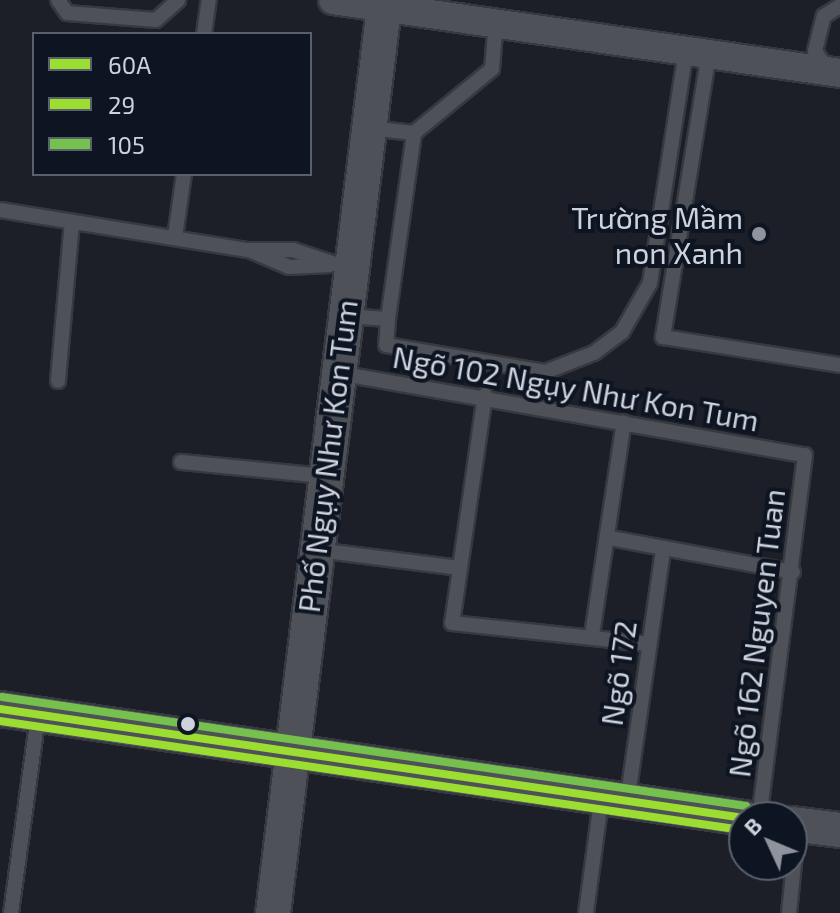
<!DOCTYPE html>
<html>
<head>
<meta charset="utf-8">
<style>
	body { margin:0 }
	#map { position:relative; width:840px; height:913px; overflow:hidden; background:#1c1f27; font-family:"Exo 2",sans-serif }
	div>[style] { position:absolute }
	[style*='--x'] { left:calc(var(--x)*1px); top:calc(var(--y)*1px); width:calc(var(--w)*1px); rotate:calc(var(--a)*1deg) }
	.roads { filter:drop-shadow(2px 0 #373940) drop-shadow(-2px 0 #373940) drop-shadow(0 2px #373940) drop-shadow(0 -2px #373940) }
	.service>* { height:14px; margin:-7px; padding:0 7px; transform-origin:7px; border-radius:7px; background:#4e5157 }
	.minor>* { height:28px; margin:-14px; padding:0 14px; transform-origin:14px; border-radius:14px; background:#4e5157 }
	.tertiary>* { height:34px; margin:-17px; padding:0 17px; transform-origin:17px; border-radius:17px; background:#4e5157 }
	.bus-1>* { height:8px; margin:-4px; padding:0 4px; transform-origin:4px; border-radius:4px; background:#9cdd31 }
	.bus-2>* { height:8px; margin:-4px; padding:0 4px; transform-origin:4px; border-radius:4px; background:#9cdd31 }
	.bus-3>* { height:8px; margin:-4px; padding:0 4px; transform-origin:4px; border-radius:4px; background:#76c04d }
	.dots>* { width:22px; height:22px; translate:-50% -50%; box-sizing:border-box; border:4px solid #0e1522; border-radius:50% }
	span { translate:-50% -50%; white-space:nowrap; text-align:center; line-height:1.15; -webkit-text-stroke:8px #0e1522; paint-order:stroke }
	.poi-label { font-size:30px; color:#cdd2dc }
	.right { translate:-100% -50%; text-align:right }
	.street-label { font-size:30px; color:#cdd2dc }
	.legend { position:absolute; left:32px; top:32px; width:280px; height:144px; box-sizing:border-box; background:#0e1522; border:2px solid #5a616c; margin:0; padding:10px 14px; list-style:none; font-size:24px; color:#cdd2dc }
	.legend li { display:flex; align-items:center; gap:16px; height:40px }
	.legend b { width:40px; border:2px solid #5a616c }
	.north { position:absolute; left:728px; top:801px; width:80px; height:80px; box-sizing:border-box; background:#0e1522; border:2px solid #5a616c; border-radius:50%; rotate:314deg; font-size:22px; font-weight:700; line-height:32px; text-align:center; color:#cdd2dc }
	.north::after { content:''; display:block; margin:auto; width:28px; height:36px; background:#8f939d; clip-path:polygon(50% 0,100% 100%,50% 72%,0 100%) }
</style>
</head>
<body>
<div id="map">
	<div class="roads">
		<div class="service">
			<div style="--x:58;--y:0;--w:16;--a:55"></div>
			<div style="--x:67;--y:13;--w:89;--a:4.5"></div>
			<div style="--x:156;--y:20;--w:30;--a:-42"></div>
			<div style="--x:204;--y:34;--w:34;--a:-82"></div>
			<div style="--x:709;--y:53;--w:288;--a:99.2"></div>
			<div style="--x:663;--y:337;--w:179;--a:9"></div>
			<div style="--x:828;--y:71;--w:24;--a:-123"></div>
			<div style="--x:815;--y:51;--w:36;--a:-76"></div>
			<div style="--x:824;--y:16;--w:19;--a:-32"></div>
			<div style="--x:369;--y:128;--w:45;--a:6.3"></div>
			<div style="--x:0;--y:210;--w:251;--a:9.2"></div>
			<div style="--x:248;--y:250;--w:45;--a:0"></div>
			<div style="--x:293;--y:250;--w:60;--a:18.4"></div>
			<div style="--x:175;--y:237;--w:64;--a:-81.9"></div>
			<div style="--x:249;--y:250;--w:43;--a:23"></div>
			<div style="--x:289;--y:267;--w:41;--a:-2.8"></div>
			<div style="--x:345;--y:316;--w:43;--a:4"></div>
			<div style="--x:388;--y:319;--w:188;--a:-82"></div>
			<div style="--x:414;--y:133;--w:101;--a:-39.4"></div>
			<div style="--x:492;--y:69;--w:49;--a:-85.3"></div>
			<div style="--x:388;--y:319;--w:26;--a:94"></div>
			<div style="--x:386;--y:345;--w:161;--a:9.6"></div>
			<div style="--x:545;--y:372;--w:53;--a:-21.2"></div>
			<div style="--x:594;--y:353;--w:35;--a:-37"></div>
			<div style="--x:622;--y:332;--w:56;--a:-60.3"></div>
			<div style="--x:650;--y:283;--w:236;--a:-81.2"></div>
			<div style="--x:338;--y:373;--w:474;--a:10"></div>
			<div style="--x:805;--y:455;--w:365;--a:97.2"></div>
			<div style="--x:58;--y:381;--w:160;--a:-85"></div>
			<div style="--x:485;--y:395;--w:230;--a:98.2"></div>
			<div style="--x:452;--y:623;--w:196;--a:6.1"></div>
			<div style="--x:181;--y:462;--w:144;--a:5.6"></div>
			<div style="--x:610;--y:538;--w:186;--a:10.5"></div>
			<div style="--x:317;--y:550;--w:144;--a:7.2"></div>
			<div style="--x:592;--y:635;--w:215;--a:-81.5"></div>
			<div style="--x:627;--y:803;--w:257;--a:-81.9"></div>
			<div style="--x:11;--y:913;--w:200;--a:-82.2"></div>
			<div style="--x:586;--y:913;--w:114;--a:-82.4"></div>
			<div style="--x:789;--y:913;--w:88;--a:-84.2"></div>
		</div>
		<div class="minor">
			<div style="--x:333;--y:0;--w:512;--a:8.19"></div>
		</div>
		<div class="tertiary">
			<div style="--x:0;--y:709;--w:752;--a:8.33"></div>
			<div style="--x:792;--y:824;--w:48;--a:7.1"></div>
			<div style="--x:273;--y:913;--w:920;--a:-83.01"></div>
		</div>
	</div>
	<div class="bus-1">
		<div style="--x:0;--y:709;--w:752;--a:8.33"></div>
	</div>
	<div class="bus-2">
		<div style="--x:0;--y:721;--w:750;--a:8.36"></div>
	</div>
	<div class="bus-3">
		<div style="--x:2;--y:697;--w:752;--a:8.33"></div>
	</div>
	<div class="dots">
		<div style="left:759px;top:234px;background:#8f939d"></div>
		<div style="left:188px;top:724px;background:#cdd2dc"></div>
	</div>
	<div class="poi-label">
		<span class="right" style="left:743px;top:234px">Trường Mầm<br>non Xanh</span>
	</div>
	<div class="street-label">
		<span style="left:576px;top:388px;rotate:10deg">Ngõ 102 Ngụy Như Kon Tum</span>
		<span style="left:327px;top:456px;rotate:-83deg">Phố Ngụy Như Kon Tum</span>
		<span style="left:756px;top:633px;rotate:-83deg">Ngõ 162 Nguyen Tuan</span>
		<span style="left:618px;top:673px;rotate:-82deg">Ngõ 172</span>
	</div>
	<ul class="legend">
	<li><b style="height:10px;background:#9cdd31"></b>60A</li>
	<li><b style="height:10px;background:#9cdd31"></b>29</li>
	<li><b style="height:10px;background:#76c04d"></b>105</li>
	</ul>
	<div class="north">B</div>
</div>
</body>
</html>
